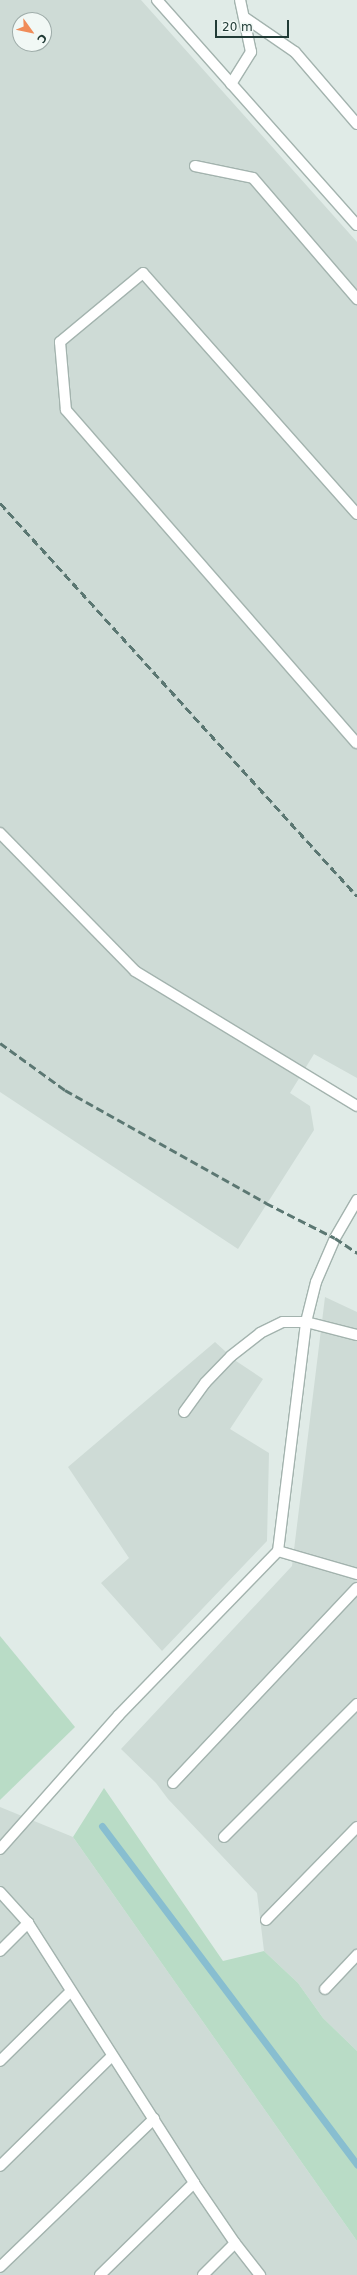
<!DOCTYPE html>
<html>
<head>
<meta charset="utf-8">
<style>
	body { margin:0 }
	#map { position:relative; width:357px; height:2275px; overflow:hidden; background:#e0ebe7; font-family:"DejaVu Sans",sans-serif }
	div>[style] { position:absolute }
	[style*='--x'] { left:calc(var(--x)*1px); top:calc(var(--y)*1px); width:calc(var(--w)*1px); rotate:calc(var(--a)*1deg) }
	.built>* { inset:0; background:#cedbd6 }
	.green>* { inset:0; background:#b9dcc6 }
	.stream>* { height:7px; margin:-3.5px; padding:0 3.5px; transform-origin:3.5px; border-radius:3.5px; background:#88bed0 }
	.roads { filter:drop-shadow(1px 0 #a3b3ae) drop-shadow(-1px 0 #a3b3ae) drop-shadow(0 1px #a3b3ae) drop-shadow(0 -1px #a3b3ae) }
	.lane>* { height:10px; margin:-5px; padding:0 5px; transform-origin:5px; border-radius:5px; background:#fff }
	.rail>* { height:3px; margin-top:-1.5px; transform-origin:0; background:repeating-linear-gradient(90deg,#5b7772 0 8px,transparent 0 12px) }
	span { translate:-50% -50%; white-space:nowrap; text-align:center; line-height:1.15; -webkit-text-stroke:3px #f1f8f5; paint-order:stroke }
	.north { position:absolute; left:12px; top:12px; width:40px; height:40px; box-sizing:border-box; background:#f1f8f5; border:1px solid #9eaca9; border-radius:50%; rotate:123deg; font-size:11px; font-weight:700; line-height:16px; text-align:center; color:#213b36 }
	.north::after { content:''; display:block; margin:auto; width:14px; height:18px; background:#f08c59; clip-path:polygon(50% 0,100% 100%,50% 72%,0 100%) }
	.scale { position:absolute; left:215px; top:20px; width:74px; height:18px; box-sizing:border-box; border:2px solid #213b36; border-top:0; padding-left:5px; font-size:12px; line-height:14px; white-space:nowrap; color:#213b36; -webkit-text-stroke:3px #f1f8f5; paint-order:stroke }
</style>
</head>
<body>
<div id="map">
	<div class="built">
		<div style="clip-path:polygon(evenodd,0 0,141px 0,357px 242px,357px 1078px,314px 1054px,290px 1093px,310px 1106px,314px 1130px,238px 1249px,0 1092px,0 0,20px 20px,44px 20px,44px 44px,20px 44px,20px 20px)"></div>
		<div style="clip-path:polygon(325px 1297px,357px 1312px,357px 2051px,323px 2018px,298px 1983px,264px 1951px,257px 1893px,168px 1799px,156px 1783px,121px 1749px,292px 1566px)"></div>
		<div style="clip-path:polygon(215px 1342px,236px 1361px,263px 1379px,230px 1429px,269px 1453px,267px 1541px,162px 1651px,101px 1583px,129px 1558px,68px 1467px)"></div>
		<div style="clip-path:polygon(0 1807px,73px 1837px,357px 2241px,357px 2275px,0 2275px)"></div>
	</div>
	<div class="green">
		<div style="clip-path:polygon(0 1636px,75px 1727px,0 1800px)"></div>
		<div style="clip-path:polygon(104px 1788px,223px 1961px,264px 1951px,298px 1983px,323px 2018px,357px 2051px,357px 2241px,73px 1837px)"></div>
	</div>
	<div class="stream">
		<div style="--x:102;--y:1826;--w:424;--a:53"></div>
	</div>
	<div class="roads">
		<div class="lane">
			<div style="--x:157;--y:0;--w:301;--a:48.4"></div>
			<div style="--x:244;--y:17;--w:62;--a:34.5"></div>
			<div style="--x:295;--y:52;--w:95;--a:49.3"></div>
			<div style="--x:231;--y:84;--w:38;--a:-58"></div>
			<div style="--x:251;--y:52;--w:53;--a:-101.9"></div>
			<div style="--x:195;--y:166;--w:59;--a:11.7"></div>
			<div style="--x:253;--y:178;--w:160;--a:49.3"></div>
			<div style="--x:357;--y:514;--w:322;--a:-131.6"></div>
			<div style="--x:143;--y:273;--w:108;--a:140.3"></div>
			<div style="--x:60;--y:342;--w:68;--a:85"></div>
			<div style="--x:66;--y:410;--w:442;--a:48.9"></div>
			<div style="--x:0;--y:833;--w:193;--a:45.6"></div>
			<div style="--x:135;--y:971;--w:260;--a:31.3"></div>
			<div style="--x:184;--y:1412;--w:36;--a:-54"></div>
			<div style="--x:205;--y:1383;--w:37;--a:-46"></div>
			<div style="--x:231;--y:1356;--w:37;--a:-38"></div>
			<div style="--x:260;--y:1333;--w:25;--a:-26"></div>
			<div style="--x:283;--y:1322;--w:23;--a:0"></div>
			<div style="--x:306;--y:1322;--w:53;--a:14.3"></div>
			<div style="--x:278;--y:1551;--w:82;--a:16.2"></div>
			<div style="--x:173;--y:1783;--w:268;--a:-46.7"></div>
			<div style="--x:224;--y:1837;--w:188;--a:-45"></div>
			<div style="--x:0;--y:1849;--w:179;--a:-48.4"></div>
			<div style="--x:119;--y:1715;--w:228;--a:-45.9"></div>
			<div style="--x:278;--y:1551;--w:231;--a:-83"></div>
			<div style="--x:306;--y:1322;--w:41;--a:-76"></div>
			<div style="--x:316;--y:1282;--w:48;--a:-66.6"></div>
			<div style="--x:335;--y:1238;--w:44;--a:-59.9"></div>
			<div style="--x:0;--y:1892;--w:42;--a:47.9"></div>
			<div style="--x:28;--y:1923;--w:308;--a:57.4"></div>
			<div style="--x:194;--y:2183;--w:73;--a:55.7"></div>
			<div style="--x:235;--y:2243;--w:41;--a:52"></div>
			<div style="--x:266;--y:1920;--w:130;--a:-45.6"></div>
			<div style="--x:0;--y:1951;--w:40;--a:-45"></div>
			<div style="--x:325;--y:1989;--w:47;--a:-46.7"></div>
			<div style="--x:0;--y:2061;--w:98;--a:-44.6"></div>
			<div style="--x:0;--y:2166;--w:157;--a:-44.5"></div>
			<div style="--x:0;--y:2267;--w:214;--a:-43.9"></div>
			<div style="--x:100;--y:2275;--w:132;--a:-44.4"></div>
			<div style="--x:203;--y:2275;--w:45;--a:-45"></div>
		</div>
	</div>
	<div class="rail">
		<div style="--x:0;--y:503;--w:531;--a:47.75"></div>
		<div style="--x:0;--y:1043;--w:80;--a:35.9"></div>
		<div style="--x:65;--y:1090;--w:231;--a:29.3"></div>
		<div style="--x:266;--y:1203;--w:77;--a:26.9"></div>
		<div style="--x:335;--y:1238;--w:27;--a:34"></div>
	</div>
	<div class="north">С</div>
	<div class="scale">20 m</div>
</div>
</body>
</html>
